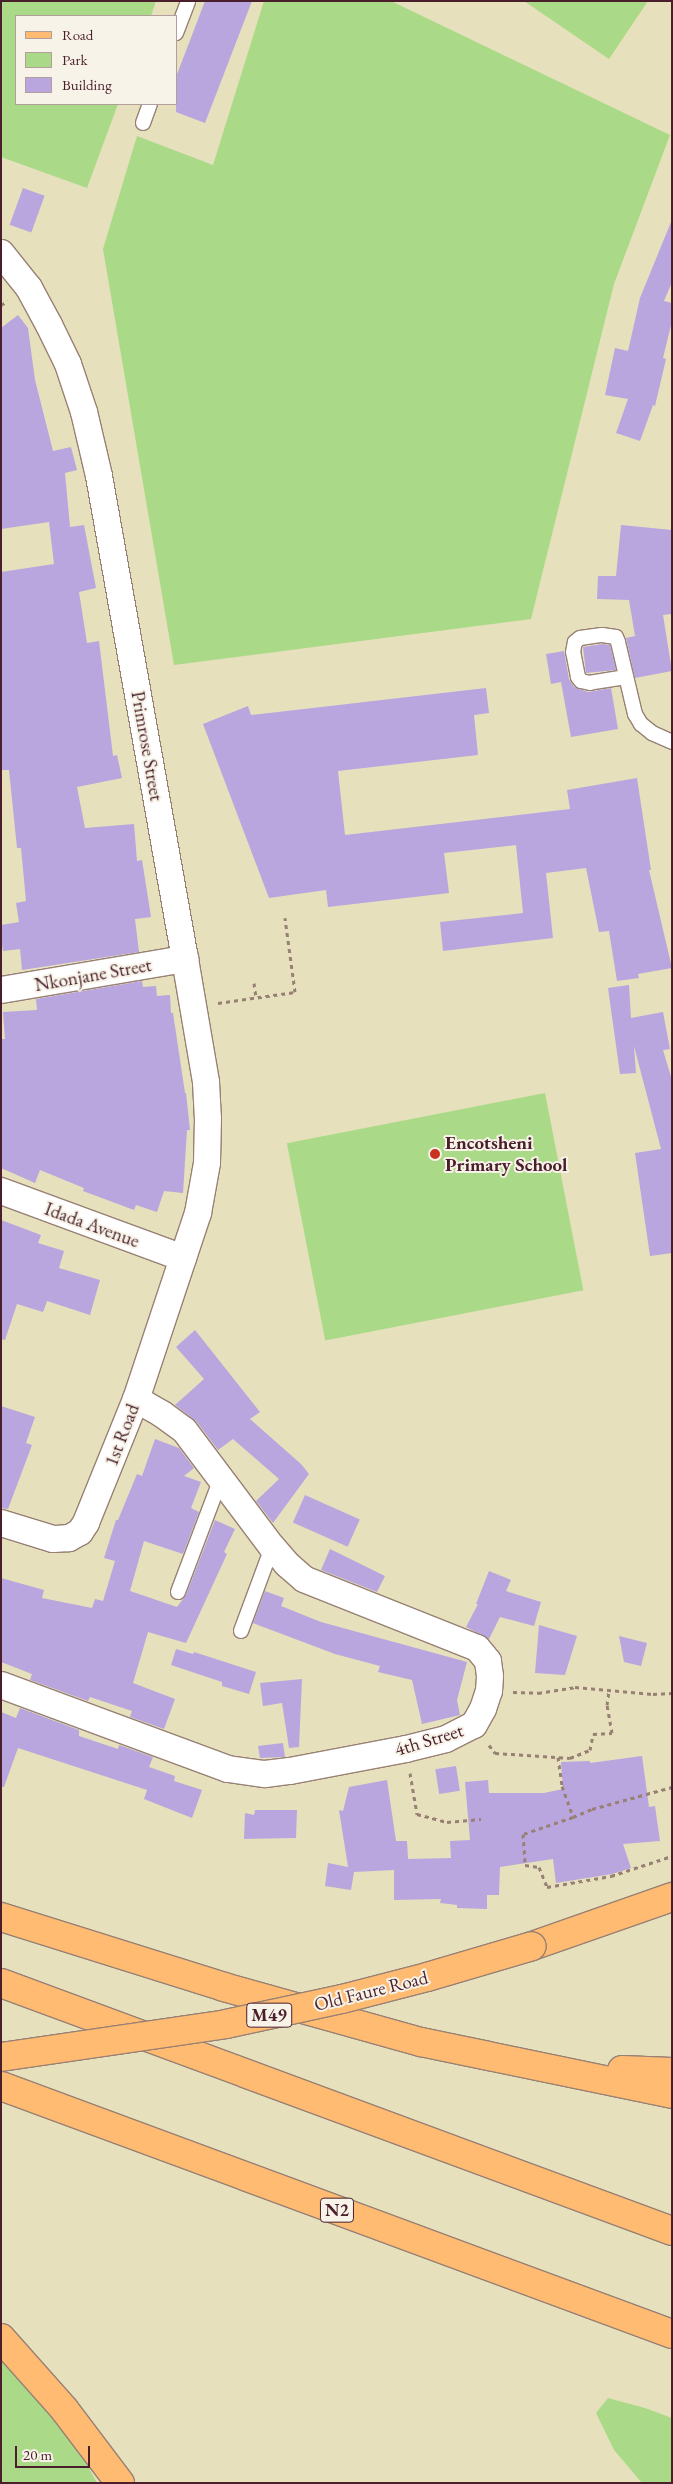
<!DOCTYPE html>
<html>
<head>
<meta charset="utf-8">
<style>
	body { margin:0 }
	#map { position:relative; width:673px; height:2484px; overflow:hidden; background:#e6e0bc; font-family:"EB Garamond",serif }
	div>[style] { position:absolute }
	[style*='--x'] { left:calc(var(--x)*1px); top:calc(var(--y)*1px); width:calc(var(--w)*1px); rotate:calc(var(--a)*1deg) }
	.green>* { inset:0; background:#aada87; transform-origin:0 0 }
	.building>* { inset:0; background:#b9a6df; transform-origin:0 0 }
	.path>* { height:3px; margin-top:-1.5px; transform-origin:0; background:repeating-linear-gradient(90deg,#988074 0 4px,transparent 0 8px) }
	.roads { filter:drop-shadow(1px 0 #988074) drop-shadow(-1px 0 #988074) drop-shadow(0 1px #988074) drop-shadow(0 -1px #988074) }
	.lane>* { height:14px; margin:-7px; padding:0 7px; transform-origin:7px; border-radius:7px; background:#fff }
	.street>* { height:26px; margin:-13px; padding:0 13px; transform-origin:13px; border-radius:13px; background:#fff }
	.primary>* { height:28px; margin:-14px; padding:0 14px; transform-origin:14px; border-radius:14px; background:#ffbb71 }
	.highway>* { height:28px; margin:-14px; padding:0 14px; transform-origin:14px; border-radius:14px; background:#ffbb71 }
	.bridges { filter:drop-shadow(1px 0 #988074) drop-shadow(-1px 0 #988074) drop-shadow(0 1px #988074) drop-shadow(0 -1px #988074) }
	.primary-bridge>* { height:28px; margin:-14px; padding:0 14px; transform-origin:14px; border-radius:14px; background:#ffbb71 }
	.dots>* { width:14px; height:14px; translate:-50% -50%; box-sizing:border-box; border:2px solid #f7f3e8; border-radius:50% }
	span { translate:-50% -50%; white-space:nowrap; text-align:center; line-height:1.15; -webkit-text-stroke:4px #f7f3e8; paint-order:stroke }
	.shield-label span { padding:1px 4px; background:#f7f3e8; border:1px solid; border-radius:4px; -webkit-text-stroke-width:0 }
	.shield-label { font-size:18px; color:#4a1f2b; font-weight:700 }
	.street-label { font-size:19px; color:#4a1f2b }
	.poi-label { font-size:19px; color:#4a1f2b; font-weight:700 }
	.left { translate:0 -50%; text-align:left }
	.frame { position:absolute; inset:0; border:2px solid #4a1f2b; pointer-events:none }
	.legend { position:absolute; left:15px; top:15px; width:162px; height:90px; box-sizing:border-box; background:#f7f3e8; border:1px solid #b29e9c; margin:0; padding:6px 9px; list-style:none; font-size:15px; color:#4a1f2b }
	.legend li { display:flex; align-items:center; gap:10px; height:25px }
	.legend b { width:25px; border:1px solid #b29e9c }
	.scale { position:absolute; left:15px; top:2446px; width:75px; height:22px; box-sizing:border-box; border:2px solid #4a1f2b; border-top:0; padding-left:6px; font-size:15px; line-height:18px; white-space:nowrap; color:#4a1f2b; -webkit-text-stroke:4px #f7f3e8; paint-order:stroke }
</style>
</head>
<body>
<div id="map">
	<div class="green">
		<div style="clip-path:polygon(1px 1px,156px 1px,151px 16px,16px 16px,16px 104px,118px 104px,87px 188px,1px 157px)"></div>
		<div style="clip-path:polygon(264px 1px,391px 1px,670px 135px,614px 284px,531px 619px,174px 665px,103px 249px,137px 136px,213px 165px)"></div>
		<div style="clip-path:polygon(524px 1px,648px 1px,609px 59px)"></div>
		<div style="left:545px;top:1093px;width:201px;height:263px;rotate:79deg"></div>
		<div style="clip-path:polygon(1px 2347px,46px 2389px,97px 2483px,1px 2483px)"></div>
		<div style="clip-path:polygon(608px 2398px,645px 2408px,672px 2418px,672px 2483px,642px 2483px,614px 2450px,596px 2413px)"></div>
	</div>
	<div class="building">
		<div style="clip-path:polygon(205px 1px,252px 1px,205px 123px,176px 112px,176px 77px)"></div>
		<div style="left:23px;top:188px;width:23px;height:39px;rotate:20deg"></div>
		<div style="clip-path:polygon(671px 222px,672px 282px,664px 301px,672px 303px,672px 321px,663px 358px,666px 359px,655px 406px,653px 405px,640px 441px,616px 433px,628px 399px,605px 395px,615px 348px,628px 351px,640px 298px)"></div>
		<div style="clip-path:polygon(18px 315px,28px 328px,35px 380px,53px 451px,71px 447px,77px 470px,65px 473px,70px 527px,84px 525px,96px 588px,79px 592px,87px 643px,99px 641px,113px 756px,117px 755px,122px 778px,77px 787px,85px 828px,134px 824px,137px 861px,142px 860px,151px 917px,135px 919px,139px 952px,22px 970px,20px 949px,3px 951px,1px 938px,1px 925px,19px 922px,16px 903px,26px 901px,21px 848px,17px 848px,9px 770px,1px 770px,1px 572px,54px 564px,49px 522px,1px 529px,1px 328px)"></div>
		<div style="clip-path:polygon(621px 525px,672px 530px,672px 614px,663px 615px,672px 671px,635px 678px,626px 638px,635px 636px,629px 600px,597px 599px,598px 576px,616px 576px)"></div>
		<div style="clip-path:polygon(602px 644px,610px 645px,616px 670px,586px 673px,583px 647px)"></div>
		<div style="clip-path:polygon(564px 651px,569px 679px,574px 687px,588px 692px,611px 688px,618px 729px,571px 737px,561px 682px,551px 684px,546px 654px)"></div>
		<div style="clip-path:polygon(486px 688px,489px 713px,474px 715px,478px 755px,338px 771px,345px 835px,570px 809px,567px 790px,637px 778px,651px 870px,649px 870px,672px 968px,638px 974px,639px 978px,617px 981px,609px 931px,599px 932px,586px 868px,546px 873px,553px 938px,443px 951px,440px 922px,523px 913px,516px 845px,444px 853px,449px 893px,328px 907px,326px 890px,269px 898px,203px 724px,248px 706px,251px 715px)"></div>
		<div style="clip-path:polygon(142px 981px,143px 987px,156px 986px,157px 996px,170px 995px,171px 1013px,173px 1013px,185px 1093px,186px 1093px,190px 1130px,187px 1130px,183px 1193px,164px 1191px,157px 1212px,136px 1205px,134px 1210px,83px 1191px,84px 1188px,40px 1170px,35px 1183px,1px 1168px,1px 1039px,5px 1039px,3px 1012px,37px 1010px,36px 999px)"></div>
		<div style="clip-path:polygon(629px 985px,631px 1018px,663px 1012px,670px 1049px,663px 1050px,672px 1080px,672px 1253px,650px 1256px,635px 1153px,661px 1149px,634px 1046px,636px 1073px,620px 1074px,608px 988px)"></div>
		<div style="clip-path:polygon(1px 1220px,41px 1235px,38px 1243px,64px 1251px,59px 1268px,100px 1280px,90px 1315px,47px 1301px,43px 1312px,17px 1304px,5px 1340px,1px 1339px)"></div>
		<div style="clip-path:polygon(195px 1330px,260px 1412px,250px 1419px,301px 1464px,309px 1474px,273px 1523px,256px 1501px,279px 1479px,233px 1439px,218px 1450px,196px 1421px,175px 1405px,204px 1379px,176px 1347px)"></div>
		<div style="clip-path:polygon(1px 1406px,35px 1417px,26px 1443px,32px 1445px,8px 1509px,1px 1508px)"></div>
		<div style="clip-path:polygon(155px 1439px,179px 1448px,194px 1468px,184px 1476px,201px 1482px,191px 1508px,199px 1512px,183px 1554px,144px 1541px,130px 1591px,177px 1607px,186px 1595px,215px 1520px,235px 1529px,224px 1552px,227px 1554px,186px 1643px,148px 1632px,133px 1683px,175px 1699px,164px 1729px,130px 1717px,132px 1711px,90px 1697px,88px 1701px,30px 1680px,32px 1674px,1px 1662px,1px 1578px,44px 1590px,42px 1598px,92px 1608px,95px 1599px,103px 1601px,115px 1561px,104px 1558px,116px 1520px,118px 1520px,137px 1474px,142px 1476px)"></div>
		<div style="left:305px;top:1495px;width:60px;height:30px;rotate:24deg"></div>
		<div style="clip-path:polygon(330px 1549px,385px 1576px,377px 1592px,321px 1570px)"></div>
		<div style="clip-path:polygon(489px 1571px,511px 1580px,506px 1591px,541px 1602px,534px 1626px,500px 1617px,489px 1639px,466px 1627px,478px 1604px,476px 1604px)"></div>
		<div style="clip-path:polygon(265px 1591px,284px 1598px,281px 1606px,321px 1622px,467px 1662px,457px 1700px,460px 1715px,422px 1724px,412px 1680px,378px 1672px,380px 1666px,335px 1654px,253px 1623px)"></div>
		<div style="clip-path:polygon(539px 1625px,577px 1636px,565px 1675px,535px 1673px)"></div>
		<div style="clip-path:polygon(619px 1636px,647px 1643px,641px 1666px,624px 1662px)"></div>
		<div style="clip-path:polygon(176px 1649px,193px 1654px,194px 1652px,256px 1672px,249px 1694px,222px 1686px,222px 1682px,171px 1665px)"></div>
		<div style="clip-path:polygon(302px 1679px,299px 1747px,289px 1748px,282px 1703px,263px 1706px,260px 1683px)"></div>
		<div style="clip-path:polygon(20px 1708px,79px 1730px,79px 1736px,118px 1749px,119px 1745px,153px 1757px,149px 1767px,175px 1776px,174px 1781px,202px 1790px,192px 1818px,144px 1799px,147px 1790px,18px 1748px,4px 1787px,1px 1787px,1px 1712px,16px 1718px)"></div>
		<div style="clip-path:polygon(283px 1743px,285px 1757px,260px 1758px,258px 1746px)"></div>
		<div style="clip-path:polygon(642px 1756px,649px 1807px,655px 1806px,660px 1841px,623px 1844px,631px 1868px,612px 1874px,556px 1883px,553px 1859px,500px 1867px,499px 1895px,487px 1895px,487px 1909px,457px 1908px,457px 1905px,440px 1903px,441px 1899px,394px 1900px,394px 1870px,354px 1872px,351px 1890px,325px 1886px,328px 1863px,348px 1867px,339px 1810px,343px 1811px,349px 1787px,387px 1780px,396px 1841px,407px 1841px,408px 1859px,451px 1858px,450px 1841px,470px 1840px,465px 1782px,488px 1780px,489px 1793px,544px 1793px,563px 1789px,561px 1762px,590px 1761px,590px 1763px)"></div>
		<div style="left:456px;top:1766px;width:25px;height:21px;rotate:81deg"></div>
		<div style="clip-path:polygon(255px 1810px,297px 1810px,296px 1838px,244px 1839px,245px 1813px,254px 1815px)"></div>
	</div>
	<div class="path">
		<div style="--x:1;--y:305;--w:8;--a:-30"></div>
		<div style="--x:254;--y:983;--w:15;--a:82"></div>
		<div style="--x:218;--y:1003;--w:78;--a:-8.1"></div>
		<div style="--x:295;--y:992;--w:75;--a:-97.7"></div>
		<div style="--x:513;--y:1692;--w:25;--a:2"></div>
		<div style="--x:538;--y:1693;--w:37;--a:-9"></div>
		<div style="--x:575;--y:1687;--w:78;--a:5.1"></div>
		<div style="--x:653;--y:1694;--w:19;--a:-3"></div>
		<div style="--x:489;--y:1745;--w:10;--a:53"></div>
		<div style="--x:495;--y:1753;--w:75;--a:3.8"></div>
		<div style="--x:570;--y:1758;--w:22;--a:-22"></div>
		<div style="--x:590;--y:1750;--w:16;--a:-79"></div>
		<div style="--x:593;--y:1734;--w:19;--a:-3"></div>
		<div style="--x:612;--y:1733;--w:28;--a:-100"></div>
		<div style="--x:607;--y:1705;--w:15;--a:-82"></div>
		<div style="--x:558;--y:1757;--w:29;--a:82"></div>
		<div style="--x:562;--y:1786;--w:33;--a:70"></div>
		<div style="--x:573;--y:1817;--w:21;--a:-23"></div>
		<div style="--x:592;--y:1809;--w:83;--a:-15.4"></div>
		<div style="--x:410;--y:1773;--w:42;--a:80.3"></div>
		<div style="--x:417;--y:1814;--w:31;--a:15"></div>
		<div style="--x:447;--y:1822;--w:34;--a:-5"></div>
		<div style="--x:573;--y:1817;--w:53;--a:161.2"></div>
		<div style="--x:523;--y:1834;--w:31;--a:86"></div>
		<div style="--x:525;--y:1865;--w:14;--a:8"></div>
		<div style="--x:539;--y:1867;--w:22;--a:68"></div>
		<div style="--x:547;--y:1887;--w:65;--a:-9.8"></div>
		<div style="--x:611;--y:1876;--w:64;--a:-18.2"></div>
	</div>
	<div class="roads">
		<div class="lane">
			<div style="--x:176;--y:33;--w:34;--a:-69"></div>
			<div style="--x:143;--y:123;--w:20;--a:-70"></div>
			<div style="--x:626;--y:677;--w:36;--a:171"></div>
			<div style="--x:590;--y:683;--w:9;--a:-167"></div>
			<div style="--x:581;--y:681;--w:5;--a:-127"></div>
			<div style="--x:578;--y:677;--w:25;--a:-101"></div>
			<div style="--x:573;--y:652;--w:10;--a:-79"></div>
			<div style="--x:575;--y:642;--w:6;--a:-39"></div>
			<div style="--x:580;--y:638;--w:22;--a:-8"></div>
			<div style="--x:602;--y:635;--w:14;--a:8"></div>
			<div style="--x:616;--y:637;--w:5;--a:68"></div>
			<div style="--x:618;--y:642;--w:74;--a:76.7"></div>
			<div style="--x:635;--y:714;--w:12;--a:59"></div>
			<div style="--x:641;--y:724;--w:14;--a:39"></div>
			<div style="--x:652;--y:733;--w:22;--a:24"></div>
			<div style="--x:178;--y:1592;--w:122;--a:-69.3"></div>
			<div style="--x:241;--y:1631;--w:90;--a:-69.7"></div>
		</div>
		<div class="street">
			<div style="--x:1;--y:253;--w:45;--a:51.3"></div>
			<div style="--x:29;--y:288;--w:42;--a:61.6"></div>
			<div style="--x:49;--y:325;--w:43;--a:64"></div>
			<div style="--x:68;--y:364;--w:51;--a:71.6"></div>
			<div style="--x:84;--y:412;--w:66;--a:76.8"></div>
			<div style="--x:99;--y:476;--w:491;--a:79.9"></div>
			<div style="--x:185;--y:959;--w:125;--a:80.3"></div>
			<div style="--x:206;--y:1082;--w:36;--a:87"></div>
			<div style="--x:208;--y:1118;--w:45;--a:91.3"></div>
			<div style="--x:207;--y:1163;--w:51;--a:100.2"></div>
			<div style="--x:198;--y:1213;--w:196;--a:108.4"></div>
			<div style="--x:136;--y:1399;--w:134;--a:112"></div>
			<div style="--x:86;--y:1523;--w:11;--a:124"></div>
			<div style="--x:80;--y:1532;--w:13;--a:151"></div>
			<div style="--x:69;--y:1538;--w:16;--a:176"></div>
			<div style="--x:53;--y:1539;--w:54;--a:-162.9"></div>
			<div style="--x:1;--y:990;--w:187;--a:-9.6"></div>
			<div style="--x:1;--y:1191;--w:194;--a:20.2"></div>
			<div style="--x:1;--y:1685;--w:242;--a:20.3"></div>
			<div style="--x:228;--y:1769;--w:37;--a:8"></div>
			<div style="--x:265;--y:1774;--w:25;--a:-7"></div>
			<div style="--x:290;--y:1771;--w:118;--a:-10.7"></div>
			<div style="--x:406;--y:1749;--w:41;--a:-14"></div>
			<div style="--x:446;--y:1739;--w:31;--a:-27"></div>
			<div style="--x:474;--y:1725;--w:18;--a:-61"></div>
			<div style="--x:483;--y:1709;--w:19;--a:-72"></div>
			<div style="--x:489;--y:1691;--w:15;--a:-86"></div>
			<div style="--x:490;--y:1676;--w:15;--a:-98"></div>
			<div style="--x:488;--y:1661;--w:17;--a:-130"></div>
			<div style="--x:477;--y:1648;--w:186;--a:-158.3"></div>
			<div style="--x:304;--y:1579;--w:23;--a:-139"></div>
			<div style="--x:287;--y:1564;--w:23;--a:-131"></div>
			<div style="--x:272;--y:1547;--w:146;--a:-126.9"></div>
			<div style="--x:184;--y:1430;--w:27;--a:-144"></div>
			<div style="--x:162;--y:1414;--w:30;--a:-150"></div>
		</div>
		<div class="primary">
			<div style="--x:532;--y:1946;--w:148;--a:-19.3"></div>
		</div>
		<div class="highway">
			<div style="--x:1;--y:1917;--w:234;--a:17.4"></div>
			<div style="--x:224;--y:1987;--w:205;--a:15.6"></div>
			<div style="--x:421;--y:2042;--w:256;--a:11.7"></div>
			<div style="--x:1;--y:1983;--w:715;--a:20.28"></div>
			<div style="--x:622;--y:2070;--w:50;--a:2.3"></div>
			<div style="--x:1;--y:2086;--w:715;--a:20.28"></div>
			<div style="--x:1;--y:2338;--w:95;--a:48.4"></div>
			<div style="--x:64;--y:2409;--w:93;--a:52.9"></div>
		</div>
	</div>
	<div class="bridges">
		<div class="primary-bridge">
			<div style="--x:1;--y:2057;--w:227;--a:-8.3"></div>
			<div style="--x:226;--y:2024;--w:119;--a:-12.2"></div>
			<div style="--x:342;--y:1999;--w:88;--a:-14.5"></div>
			<div style="--x:427;--y:1977;--w:109;--a:-16.4"></div>
		</div>
	</div>
	<div class="dots">
		<div style="left:435px;top:1154px;background:#c8321e"></div>
	</div>
	<div class="shield-label">
		<span style="left:269px;top:2015px">M49</span>
		<span style="left:337px;top:2210px">N2</span>
	</div>
	<div class="street-label">
		<span style="left:147px;top:746px;rotate:80deg">Primrose Street</span>
		<span style="left:93px;top:975px;rotate:-10deg">Nkonjane Street</span>
		<span style="left:92px;top:1225px;rotate:20deg">Idada Avenue</span>
		<span style="left:122px;top:1435px;rotate:-69deg">1st Road</span>
		<span style="left:429px;top:1740px;rotate:-17deg">4th Street</span>
		<span style="left:371px;top:1991px;rotate:-14deg">Old Faure Road</span>
	</div>
	<div class="poi-label">
		<span class="left" style="left:445px;top:1154px">Encotsheni<br>Primary School</span>
	</div>
	<div class="frame"></div>
	<ul class="legend">
	<li><b style="height:6px;background:#ffbb71"></b>Road</li>
	<li><b style="height:14px;background:#aada87"></b>Park</li>
	<li><b style="height:14px;background:#b9a6df"></b>Building</li>
	</ul>
	<div class="scale">20 m</div>
</div>
</body>
</html>
